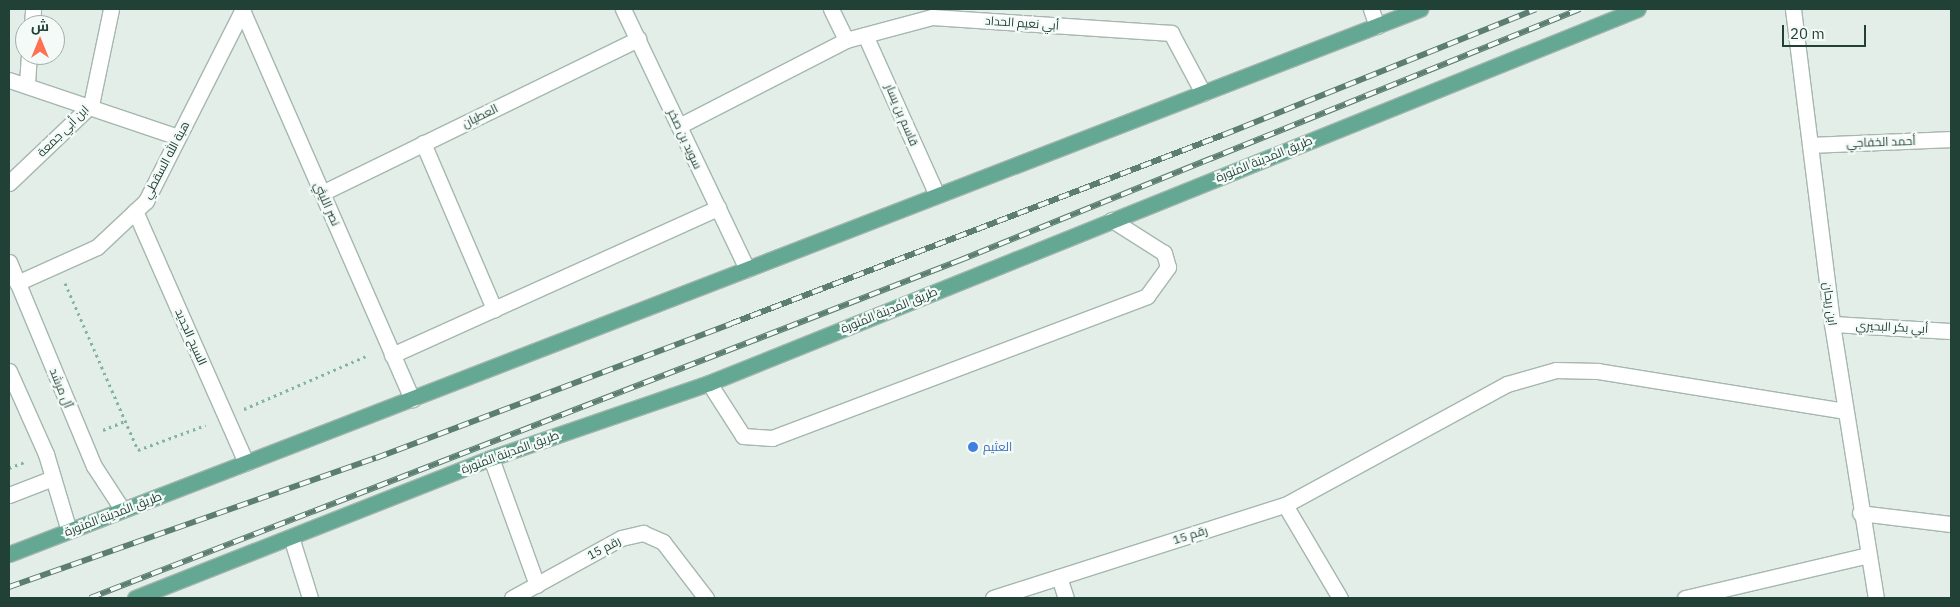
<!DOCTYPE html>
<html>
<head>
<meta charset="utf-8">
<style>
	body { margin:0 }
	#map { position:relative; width:1960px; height:607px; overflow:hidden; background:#e3eee8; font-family:"IBM Plex Sans",Cairo,sans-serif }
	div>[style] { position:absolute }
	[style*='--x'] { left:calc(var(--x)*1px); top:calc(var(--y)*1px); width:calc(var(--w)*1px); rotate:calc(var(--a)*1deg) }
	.path>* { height:3px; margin-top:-1.5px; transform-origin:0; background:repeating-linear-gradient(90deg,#81b4a1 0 2.5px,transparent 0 6.5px) }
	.roads { filter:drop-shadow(1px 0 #a5b7af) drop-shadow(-1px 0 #a5b7af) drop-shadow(0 1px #a5b7af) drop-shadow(0 -1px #a5b7af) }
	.lane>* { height:15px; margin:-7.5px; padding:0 7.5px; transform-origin:7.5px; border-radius:7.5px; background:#fff }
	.street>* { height:15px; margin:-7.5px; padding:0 7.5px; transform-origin:7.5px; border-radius:7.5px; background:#fff }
	.primary>* { height:15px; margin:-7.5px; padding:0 7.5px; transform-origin:7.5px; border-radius:7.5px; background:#64a792 }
	.rail>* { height:5.5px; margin-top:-2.75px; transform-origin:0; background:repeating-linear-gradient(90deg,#f4faf7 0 11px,#5c7d72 0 22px); box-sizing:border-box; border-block:1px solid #5c7d72 }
	.dots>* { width:14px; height:14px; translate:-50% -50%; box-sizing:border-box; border:2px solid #f4faf7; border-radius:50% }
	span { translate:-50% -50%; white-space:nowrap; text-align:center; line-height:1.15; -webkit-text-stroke:4.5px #f4faf7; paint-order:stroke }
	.street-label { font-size:12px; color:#214136 }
	.shop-label { font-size:12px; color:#366cbe }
	.left { translate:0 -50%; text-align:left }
	.frame { position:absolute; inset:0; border:10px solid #214136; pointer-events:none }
	.north { position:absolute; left:15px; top:15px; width:50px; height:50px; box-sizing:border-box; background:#f4faf7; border:1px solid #a0b0aa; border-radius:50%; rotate:0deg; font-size:14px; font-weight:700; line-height:20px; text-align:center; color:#214136 }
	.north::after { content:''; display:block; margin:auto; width:18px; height:22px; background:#fd7152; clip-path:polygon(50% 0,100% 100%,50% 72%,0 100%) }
	.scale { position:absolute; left:1782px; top:25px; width:84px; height:22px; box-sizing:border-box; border:2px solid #214136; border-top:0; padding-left:6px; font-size:15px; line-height:18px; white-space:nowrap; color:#214136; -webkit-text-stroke:4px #f4faf7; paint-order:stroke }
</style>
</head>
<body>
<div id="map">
	<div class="path">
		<div style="--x:65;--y:283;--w:182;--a:66.4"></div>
		<div style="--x:138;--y:450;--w:72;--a:-20.2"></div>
		<div style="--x:244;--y:409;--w:136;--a:-23.4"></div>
		<div style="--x:103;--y:430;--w:24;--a:-22"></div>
		<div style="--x:9;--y:468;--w:17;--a:-21"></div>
	</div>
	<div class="roads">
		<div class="lane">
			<div style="--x:709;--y:383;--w:63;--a:57.3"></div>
			<div style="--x:743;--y:436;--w:29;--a:4"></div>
			<div style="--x:772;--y:438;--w:401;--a:-20.7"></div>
			<div style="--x:1147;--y:296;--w:36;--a:-54"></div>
			<div style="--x:1168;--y:267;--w:15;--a:-106"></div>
			<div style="--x:1164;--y:253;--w:62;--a:-147.6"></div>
			<div style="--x:1285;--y:505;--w:253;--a:-28.6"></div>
			<div style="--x:1507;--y:384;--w:51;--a:-15.9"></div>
			<div style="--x:1556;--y:370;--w:42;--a:1.4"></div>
			<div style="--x:1598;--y:371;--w:250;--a:9.2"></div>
			<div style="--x:1059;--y:577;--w:22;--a:72"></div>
		</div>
		<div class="street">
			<div style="--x:623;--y:9;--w:288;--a:64.5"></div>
			<div style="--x:831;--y:9;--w:34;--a:64"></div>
			<div style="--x:1371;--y:9;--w:18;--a:71"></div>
			<div style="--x:1793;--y:9;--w:317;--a:82.9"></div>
			<div style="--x:1832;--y:324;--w:278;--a:80.9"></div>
			<div style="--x:242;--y:10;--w:425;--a:66.4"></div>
			<div style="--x:32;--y:25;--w:16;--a:-86"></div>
			<div style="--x:865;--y:35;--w:175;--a:65.8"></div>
			<div style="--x:9;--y:80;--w:178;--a:18.6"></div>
			<div style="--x:27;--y:83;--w:28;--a:-86"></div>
			<div style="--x:679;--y:126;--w:188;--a:-27.2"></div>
			<div style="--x:846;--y:40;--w:89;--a:-15"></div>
			<div style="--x:932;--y:17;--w:240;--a:3.8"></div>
			<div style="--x:1171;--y:33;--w:68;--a:61.9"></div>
			<div style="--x:423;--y:143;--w:181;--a:66.8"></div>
			<div style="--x:1810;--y:145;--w:141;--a:-2.4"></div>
			<div style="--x:9;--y:183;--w:113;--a:-43.6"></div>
			<div style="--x:91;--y:105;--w:98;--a:-78.2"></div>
			<div style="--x:322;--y:193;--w:352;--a:-26"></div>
			<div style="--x:135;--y:211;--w:275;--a:66.2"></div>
			<div style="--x:9;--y:262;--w:221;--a:67.4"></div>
			<div style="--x:94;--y:466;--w:51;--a:56.9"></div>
			<div style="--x:17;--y:283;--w:88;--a:-24.2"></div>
			<div style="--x:97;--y:247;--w:67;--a:-43.2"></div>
			<div style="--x:146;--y:201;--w:215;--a:-63.2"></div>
			<div style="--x:1832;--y:324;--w:119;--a:3.4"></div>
			<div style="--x:392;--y:355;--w:358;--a:-24.3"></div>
			<div style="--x:9;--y:371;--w:91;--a:66"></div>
			<div style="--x:46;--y:454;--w:80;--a:73.4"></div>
			<div style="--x:491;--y:458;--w:135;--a:70.1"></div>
			<div style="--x:9;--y:495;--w:47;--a:-21.1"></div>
			<div style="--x:1860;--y:513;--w:92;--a:6.9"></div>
			<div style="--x:291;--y:537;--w:64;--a:72.7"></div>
			<div style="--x:512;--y:598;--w:124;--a:-28.8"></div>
			<div style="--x:621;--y:538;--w:23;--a:-13"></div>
			<div style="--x:643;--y:533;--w:22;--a:24"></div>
			<div style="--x:663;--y:542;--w:71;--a:52.5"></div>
			<div style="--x:993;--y:598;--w:306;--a:-17.7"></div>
			<div style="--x:1285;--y:505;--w:108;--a:59.4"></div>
			<div style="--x:1685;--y:598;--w:188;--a:-13.2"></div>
		</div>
		<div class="primary">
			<div style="--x:9;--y:554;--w:1513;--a:-21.12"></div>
			<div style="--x:135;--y:598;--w:383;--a:-21.5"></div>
			<div style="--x:491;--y:458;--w:231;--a:-19"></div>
			<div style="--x:709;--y:383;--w:1001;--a:-21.93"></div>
		</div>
	</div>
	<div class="rail">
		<div style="--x:9;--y:587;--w:389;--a:-19.4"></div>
		<div style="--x:376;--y:458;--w:379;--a:-20.7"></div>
		<div style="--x:730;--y:324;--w:528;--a:-20.98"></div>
		<div style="--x:1223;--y:135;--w:337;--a:-21.9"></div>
		<div style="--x:90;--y:598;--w:931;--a:-21.22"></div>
		<div style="--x:958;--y:261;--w:671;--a:-22.06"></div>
	</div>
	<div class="dots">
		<div style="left:973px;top:447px;background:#3f7fe0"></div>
	</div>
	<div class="street-label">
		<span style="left:1022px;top:23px;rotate:4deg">أبي نعيم الحداد</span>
		<span style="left:902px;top:115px;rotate:67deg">قاسم بن يسار</span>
		<span style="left:480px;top:116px;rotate:-26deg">العطيان</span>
		<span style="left:63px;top:131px;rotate:-45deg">ابن أبي جمعة</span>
		<span style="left:685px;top:139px;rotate:65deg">سويد بن صخر</span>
		<span style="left:1881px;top:142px;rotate:-2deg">أحمد الخفاجي</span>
		<span style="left:1264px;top:159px;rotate:-22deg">طريق المدينة المنورة</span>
		<span style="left:166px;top:160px;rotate:-62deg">هبة الله السقطي</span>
		<span style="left:327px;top:204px;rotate:66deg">نصر الليثي</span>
		<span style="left:1830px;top:304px;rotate:83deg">ابن ريحان</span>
		<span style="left:889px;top:310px;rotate:-22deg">طريق المدينة المنورة</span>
		<span style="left:1892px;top:327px;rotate:3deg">أبي بكر البحيري</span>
		<span style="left:191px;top:337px;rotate:66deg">السيح الجديد</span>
		<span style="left:61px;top:388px;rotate:68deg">آل مرشد</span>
		<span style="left:510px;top:452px;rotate:-20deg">طريق المدينة المنورة</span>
		<span style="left:113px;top:514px;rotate:-21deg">طريق المدينة المنورة</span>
		<span style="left:1190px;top:535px;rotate:-18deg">رقم 15</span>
		<span style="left:604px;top:548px;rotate:-28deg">رقم 15</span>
	</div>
	<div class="shop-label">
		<span class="left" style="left:983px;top:447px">العثيم</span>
	</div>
	<div class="frame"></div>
	<div class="north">ش</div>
	<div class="scale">20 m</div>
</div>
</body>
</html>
